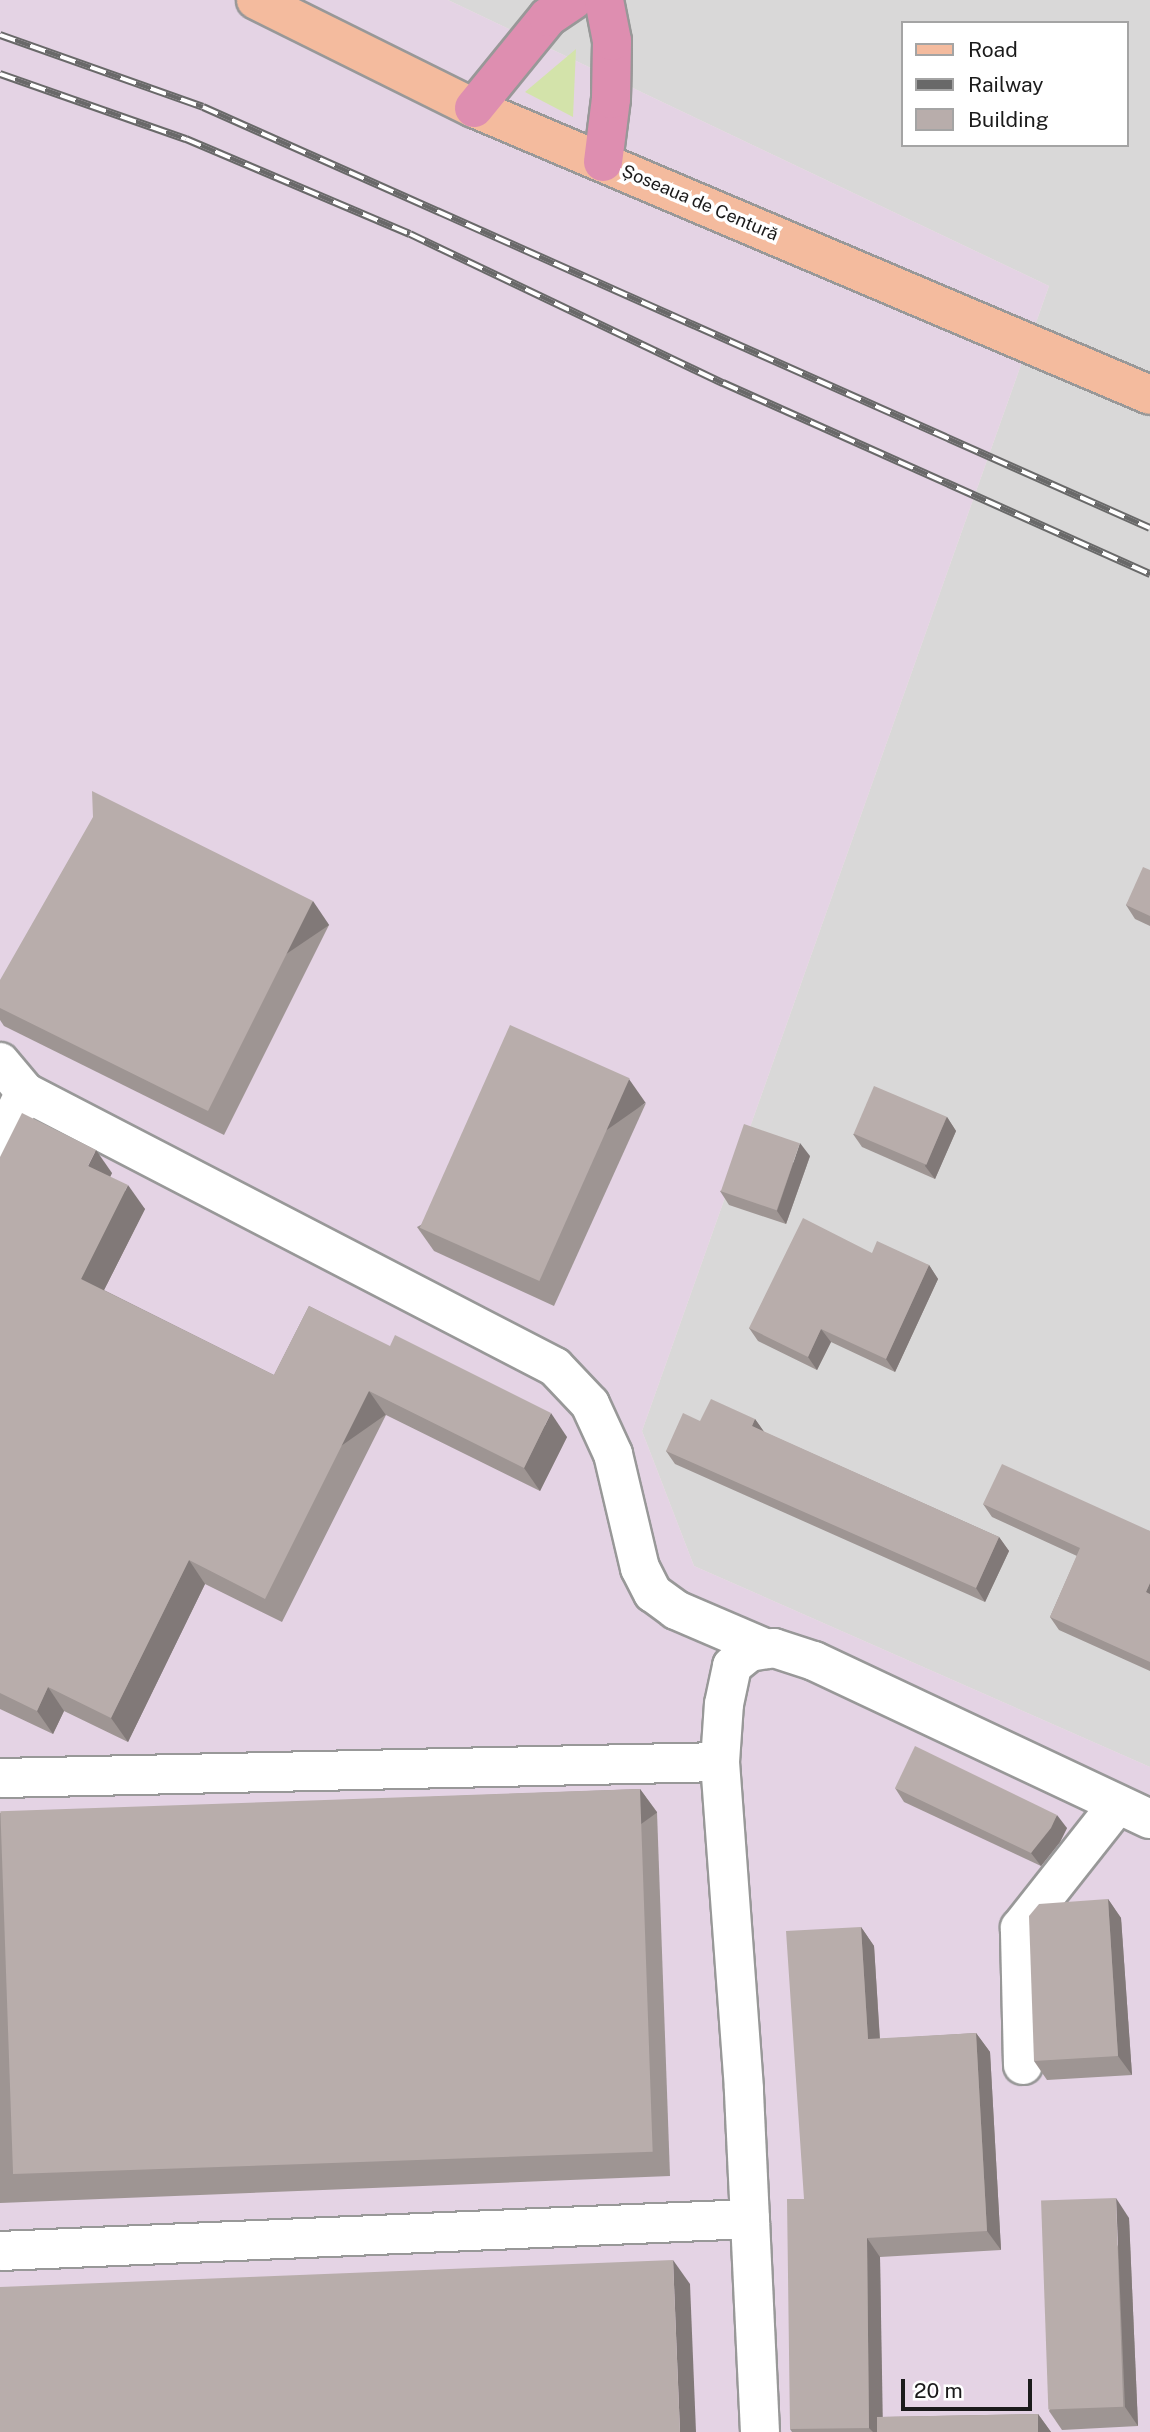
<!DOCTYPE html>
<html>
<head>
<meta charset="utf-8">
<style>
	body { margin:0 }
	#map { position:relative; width:1150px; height:2432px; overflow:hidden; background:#ece6e1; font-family:"Public Sans",sans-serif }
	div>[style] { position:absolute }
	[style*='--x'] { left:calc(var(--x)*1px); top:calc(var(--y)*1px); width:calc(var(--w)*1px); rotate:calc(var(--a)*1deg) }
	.residential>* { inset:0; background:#d9d8d8 }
	.industrial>* { inset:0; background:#e4d3e4 }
	.grass>* { inset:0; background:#d3e3aa }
	.roads { filter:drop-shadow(2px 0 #989898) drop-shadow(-2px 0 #989898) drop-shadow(0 2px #989898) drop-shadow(0 -2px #989898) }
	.minor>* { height:38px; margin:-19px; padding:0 19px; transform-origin:19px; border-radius:19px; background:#fff }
	.major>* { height:38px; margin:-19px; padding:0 19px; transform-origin:19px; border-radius:19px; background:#f4bb9e }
	.highway>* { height:38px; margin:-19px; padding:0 19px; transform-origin:19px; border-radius:19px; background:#de8eb0 }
	.rail>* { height:8px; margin-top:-4px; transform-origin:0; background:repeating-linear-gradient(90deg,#fff 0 16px,#696969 0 32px); box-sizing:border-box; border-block:2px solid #696969 }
	.wall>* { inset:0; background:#9e9593 }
	.shaded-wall>* { inset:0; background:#817978; transform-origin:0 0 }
	.building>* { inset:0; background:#b8adab; transform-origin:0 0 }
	span { translate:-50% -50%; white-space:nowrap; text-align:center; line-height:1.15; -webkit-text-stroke:7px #fff; paint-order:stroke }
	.street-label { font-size:18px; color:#1b1b1b }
	.legend { position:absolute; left:901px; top:21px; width:228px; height:126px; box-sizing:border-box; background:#fff; border:2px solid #a4a4a4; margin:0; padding:9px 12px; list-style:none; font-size:21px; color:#1b1b1b }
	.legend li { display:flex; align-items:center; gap:14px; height:35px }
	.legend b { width:35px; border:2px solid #a4a4a4 }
	.scale { position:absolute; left:901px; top:2379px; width:131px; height:32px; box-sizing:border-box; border:4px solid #1b1b1b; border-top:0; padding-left:9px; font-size:21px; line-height:24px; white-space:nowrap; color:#1b1b1b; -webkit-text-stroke:5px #fff; paint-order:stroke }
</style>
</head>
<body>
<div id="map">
	<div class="residential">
		<div style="clip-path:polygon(evenodd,448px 0,1150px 0,1150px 1767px,694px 1566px,642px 1431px,1049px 286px,448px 0,903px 23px,1127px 23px,1127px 145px,903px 145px,903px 23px)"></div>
	</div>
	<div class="industrial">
		<div style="clip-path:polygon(0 0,448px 0,1049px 286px,642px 1431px,694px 1566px,1150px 1767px,1150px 2432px,0 2432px)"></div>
	</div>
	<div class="grass">
		<div style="clip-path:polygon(576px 49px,573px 117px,525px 92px)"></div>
	</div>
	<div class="roads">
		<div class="minor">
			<div style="--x:0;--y:1062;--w:39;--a:50"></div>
			<div style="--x:25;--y:1092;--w:597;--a:27.42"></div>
			<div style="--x:555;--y:1367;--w:51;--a:46.6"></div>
			<div style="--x:590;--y:1404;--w:55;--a:65.3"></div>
			<div style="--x:613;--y:1454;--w:117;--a:76.7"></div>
			<div style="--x:640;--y:1568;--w:28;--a:63"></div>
			<div style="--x:653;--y:1593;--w:29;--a:36"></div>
			<div style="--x:676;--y:1610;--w:99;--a:23.2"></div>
			<div style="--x:0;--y:1143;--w:57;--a:-63.9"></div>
			<div style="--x:0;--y:1778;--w:720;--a:-1.27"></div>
			<div style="--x:1023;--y:2065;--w:137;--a:-91.3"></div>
			<div style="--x:1020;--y:1928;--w:157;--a:-51.7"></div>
			<div style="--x:0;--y:2251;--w:751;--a:-2.44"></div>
			<div style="--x:760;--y:2432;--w:343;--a:-92.7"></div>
			<div style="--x:744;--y:2089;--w:328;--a:-94.2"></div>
			<div style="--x:720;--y:1762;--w:58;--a:-86.1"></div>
			<div style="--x:724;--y:1704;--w:39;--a:-78"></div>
			<div style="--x:732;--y:1666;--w:22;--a:-39"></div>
			<div style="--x:749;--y:1652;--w:25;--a:-9"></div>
			<div style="--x:774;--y:1648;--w:42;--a:18"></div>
			<div style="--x:814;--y:1661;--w:371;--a:25.2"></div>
		</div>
		<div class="major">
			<div style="--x:256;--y:0;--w:243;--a:26.4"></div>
			<div style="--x:474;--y:108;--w:734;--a:23"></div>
		</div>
		<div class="highway">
			<div style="--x:474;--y:108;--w:117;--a:-50.9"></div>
			<div style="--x:548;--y:17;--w:30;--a:-34"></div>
			<div style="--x:603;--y:162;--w:64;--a:-82.8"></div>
			<div style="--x:611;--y:99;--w:58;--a:-89"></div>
			<div style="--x:612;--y:41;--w:42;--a:-101"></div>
		</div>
	</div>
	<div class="rail">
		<div style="--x:0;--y:35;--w:215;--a:19.5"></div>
		<div style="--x:203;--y:107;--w:1036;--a:23.97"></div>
		<div style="--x:0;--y:74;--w:197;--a:19.3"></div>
		<div style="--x:186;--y:139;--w:243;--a:23"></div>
		<div style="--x:410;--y:234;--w:347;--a:25.5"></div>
		<div style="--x:723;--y:383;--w:468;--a:24.1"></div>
	</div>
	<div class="wall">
		<div style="clip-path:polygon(1150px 870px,1150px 926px,1135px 919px,1126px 905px)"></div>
		<div style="clip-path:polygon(329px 925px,224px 1135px,4px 1026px,0 1020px,0 980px)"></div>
		<div style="clip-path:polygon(646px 1103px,554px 1306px,434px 1251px,417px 1227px)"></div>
		<div style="clip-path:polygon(947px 1117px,956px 1131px,935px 1179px,862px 1147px,853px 1134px)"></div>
		<div style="clip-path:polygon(810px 1156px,786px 1224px,729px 1205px,720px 1191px)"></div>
		<div style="clip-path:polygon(0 1157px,112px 1173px,110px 1177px,145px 1209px,104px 1290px,274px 1375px,309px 1306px,567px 1437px,540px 1491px,386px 1415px,282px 1622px,205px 1584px,128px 1742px,64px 1711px,53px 1734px,0 1709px)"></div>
		<div style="clip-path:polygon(872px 1253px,929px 1265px,938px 1279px,895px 1372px,831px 1342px,817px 1370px,758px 1341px,749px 1328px)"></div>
		<div style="clip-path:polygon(755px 1419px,764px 1432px,999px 1537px,1009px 1551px,985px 1602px,675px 1464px,666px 1451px,700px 1421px)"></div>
		<div style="clip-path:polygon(983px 1504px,1150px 1531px,1150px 1671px,1059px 1630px,1050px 1617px,1077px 1556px,992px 1517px)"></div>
		<div style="clip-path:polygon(895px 1788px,1067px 1828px,1060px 1842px,1041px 1866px,904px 1802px)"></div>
		<div style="clip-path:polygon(640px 1789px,657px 1812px,670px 2176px,0 2203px,0 1813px)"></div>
		<div style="clip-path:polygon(1108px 1899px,1121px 1918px,1132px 2075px,1047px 2080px,1034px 2061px)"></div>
		<div style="clip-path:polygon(861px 1927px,874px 1946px,880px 2039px,976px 2033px,990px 2052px,1001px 2250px,880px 2257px,882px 2417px,1038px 2414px,1051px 2432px,792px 2432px,790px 2429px,804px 2199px)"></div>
		<div style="clip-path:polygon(1129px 2218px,1138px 2426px,1062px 2430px,1049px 2411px)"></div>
	</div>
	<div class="shaded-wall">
		<div style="left:313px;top:901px;width:29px;height:235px;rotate:56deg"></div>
		<div style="left:629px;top:1079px;width:29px;height:223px;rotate:55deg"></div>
		<div style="clip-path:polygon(947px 1117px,956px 1131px,935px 1179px,925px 1166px)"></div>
		<div style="clip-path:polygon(800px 1143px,810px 1156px,786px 1224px,777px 1211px)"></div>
		<div style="clip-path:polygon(96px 1150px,112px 1173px,104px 1189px,88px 1166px)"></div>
		<div style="clip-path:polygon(128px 1185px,145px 1209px,98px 1302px,81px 1279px)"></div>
		<div style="clip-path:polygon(929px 1265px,938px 1279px,895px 1372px,886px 1359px)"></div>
		<div style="clip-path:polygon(821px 1329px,831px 1342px,817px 1370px,808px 1357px)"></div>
		<div style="left:369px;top:1391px;width:29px;height:233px;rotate:55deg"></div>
		<div style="clip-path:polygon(551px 1413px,567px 1437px,540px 1491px,524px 1468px)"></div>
		<div style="clip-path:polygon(755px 1419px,765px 1433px,752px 1426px)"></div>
		<div style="clip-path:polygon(999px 1537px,1009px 1551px,985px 1602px,976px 1588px)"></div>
		<div style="clip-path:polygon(189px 1560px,205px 1584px,128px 1742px,111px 1718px)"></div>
		<div style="clip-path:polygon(1150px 1583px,1150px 1598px,1146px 1592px)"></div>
		<div style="clip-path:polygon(48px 1687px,64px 1711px,53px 1734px,37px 1711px)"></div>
		<div style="left:640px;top:1789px;width:29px;height:363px;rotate:54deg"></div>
		<div style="clip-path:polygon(1057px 1815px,1067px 1828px,1060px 1842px,1041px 1866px,1031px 1853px)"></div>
		<div style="clip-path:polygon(1108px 1899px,1121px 1918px,1132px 2075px,1118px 2056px)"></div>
		<div style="clip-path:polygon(861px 1927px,874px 1946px,881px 2059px,868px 2039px)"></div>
		<div style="clip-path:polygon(976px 2033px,990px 2052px,1001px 2250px,987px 2231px)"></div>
		<div style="clip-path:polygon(1116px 2198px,1129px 2218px,1138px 2426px,1125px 2407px)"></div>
		<div style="clip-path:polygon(867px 2238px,880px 2257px,883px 2432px,873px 2432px,869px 2428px)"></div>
		<div style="clip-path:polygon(673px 2260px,690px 2284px,696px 2432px,680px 2432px)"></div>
		<div style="clip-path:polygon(1038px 2414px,1051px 2432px,1038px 2432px)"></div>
	</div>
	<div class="building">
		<div style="clip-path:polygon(92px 791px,313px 901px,208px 1111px,0 1008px,0 980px,93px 817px)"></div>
		<div style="clip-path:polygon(1143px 867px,1150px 870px,1150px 916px,1126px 905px)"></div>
		<div style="left:510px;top:1025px;width:131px;height:222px;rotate:24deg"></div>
		<div style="left:874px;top:1086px;width:79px;height:52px;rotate:23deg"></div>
		<div style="clip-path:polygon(22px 1113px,96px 1150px,88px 1166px,128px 1185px,81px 1279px,274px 1375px,309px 1306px,390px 1346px,395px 1335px,551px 1413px,524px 1468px,369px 1391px,265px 1599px,189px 1560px,111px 1718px,48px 1687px,37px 1711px,0 1693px,0 1157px)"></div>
		<div style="left:744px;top:1124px;width:59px;height:71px;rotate:19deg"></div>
		<div style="clip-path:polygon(803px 1218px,872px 1253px,877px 1241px,929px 1265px,886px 1359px,821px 1329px,808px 1357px,749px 1328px)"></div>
		<div style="clip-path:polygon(711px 1399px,755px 1419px,752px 1426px,999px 1537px,976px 1588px,666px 1451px,683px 1413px,700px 1421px)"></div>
		<div style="clip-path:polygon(1002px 1464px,1150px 1531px,1150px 1583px,1146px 1592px,1150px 1594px,1150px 1662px,1050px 1617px,1080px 1548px,983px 1504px)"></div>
		<div style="clip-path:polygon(915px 1746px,1057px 1815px,1051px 1828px,1031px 1853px,895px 1788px)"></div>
		<div style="left:640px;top:1789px;width:363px;height:640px;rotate:88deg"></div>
		<div style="clip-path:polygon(1108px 1899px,1118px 2056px,1034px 2061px,1029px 1916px,1039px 1904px)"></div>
		<div style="clip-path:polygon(861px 1927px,868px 2039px,976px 2033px,987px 2231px,867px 2238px,869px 2428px,790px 2429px,787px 2199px,804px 2199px,786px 1931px)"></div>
		<div style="left:1116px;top:2198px;width:209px;height:75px;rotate:88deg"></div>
		<div style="clip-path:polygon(673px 2260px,680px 2432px,0 2432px,0 2287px)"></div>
		<div style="clip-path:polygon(1038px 2414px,1038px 2432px,877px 2432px,877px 2417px)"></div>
	</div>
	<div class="street-label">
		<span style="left:700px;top:203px;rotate:23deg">Șoseaua de Centură</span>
	</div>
	<ul class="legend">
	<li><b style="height:9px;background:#f4bb9e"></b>Road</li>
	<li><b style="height:9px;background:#696969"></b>Railway</li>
	<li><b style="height:19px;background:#b8adab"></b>Building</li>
	</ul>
	<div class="scale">20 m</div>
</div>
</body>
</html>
